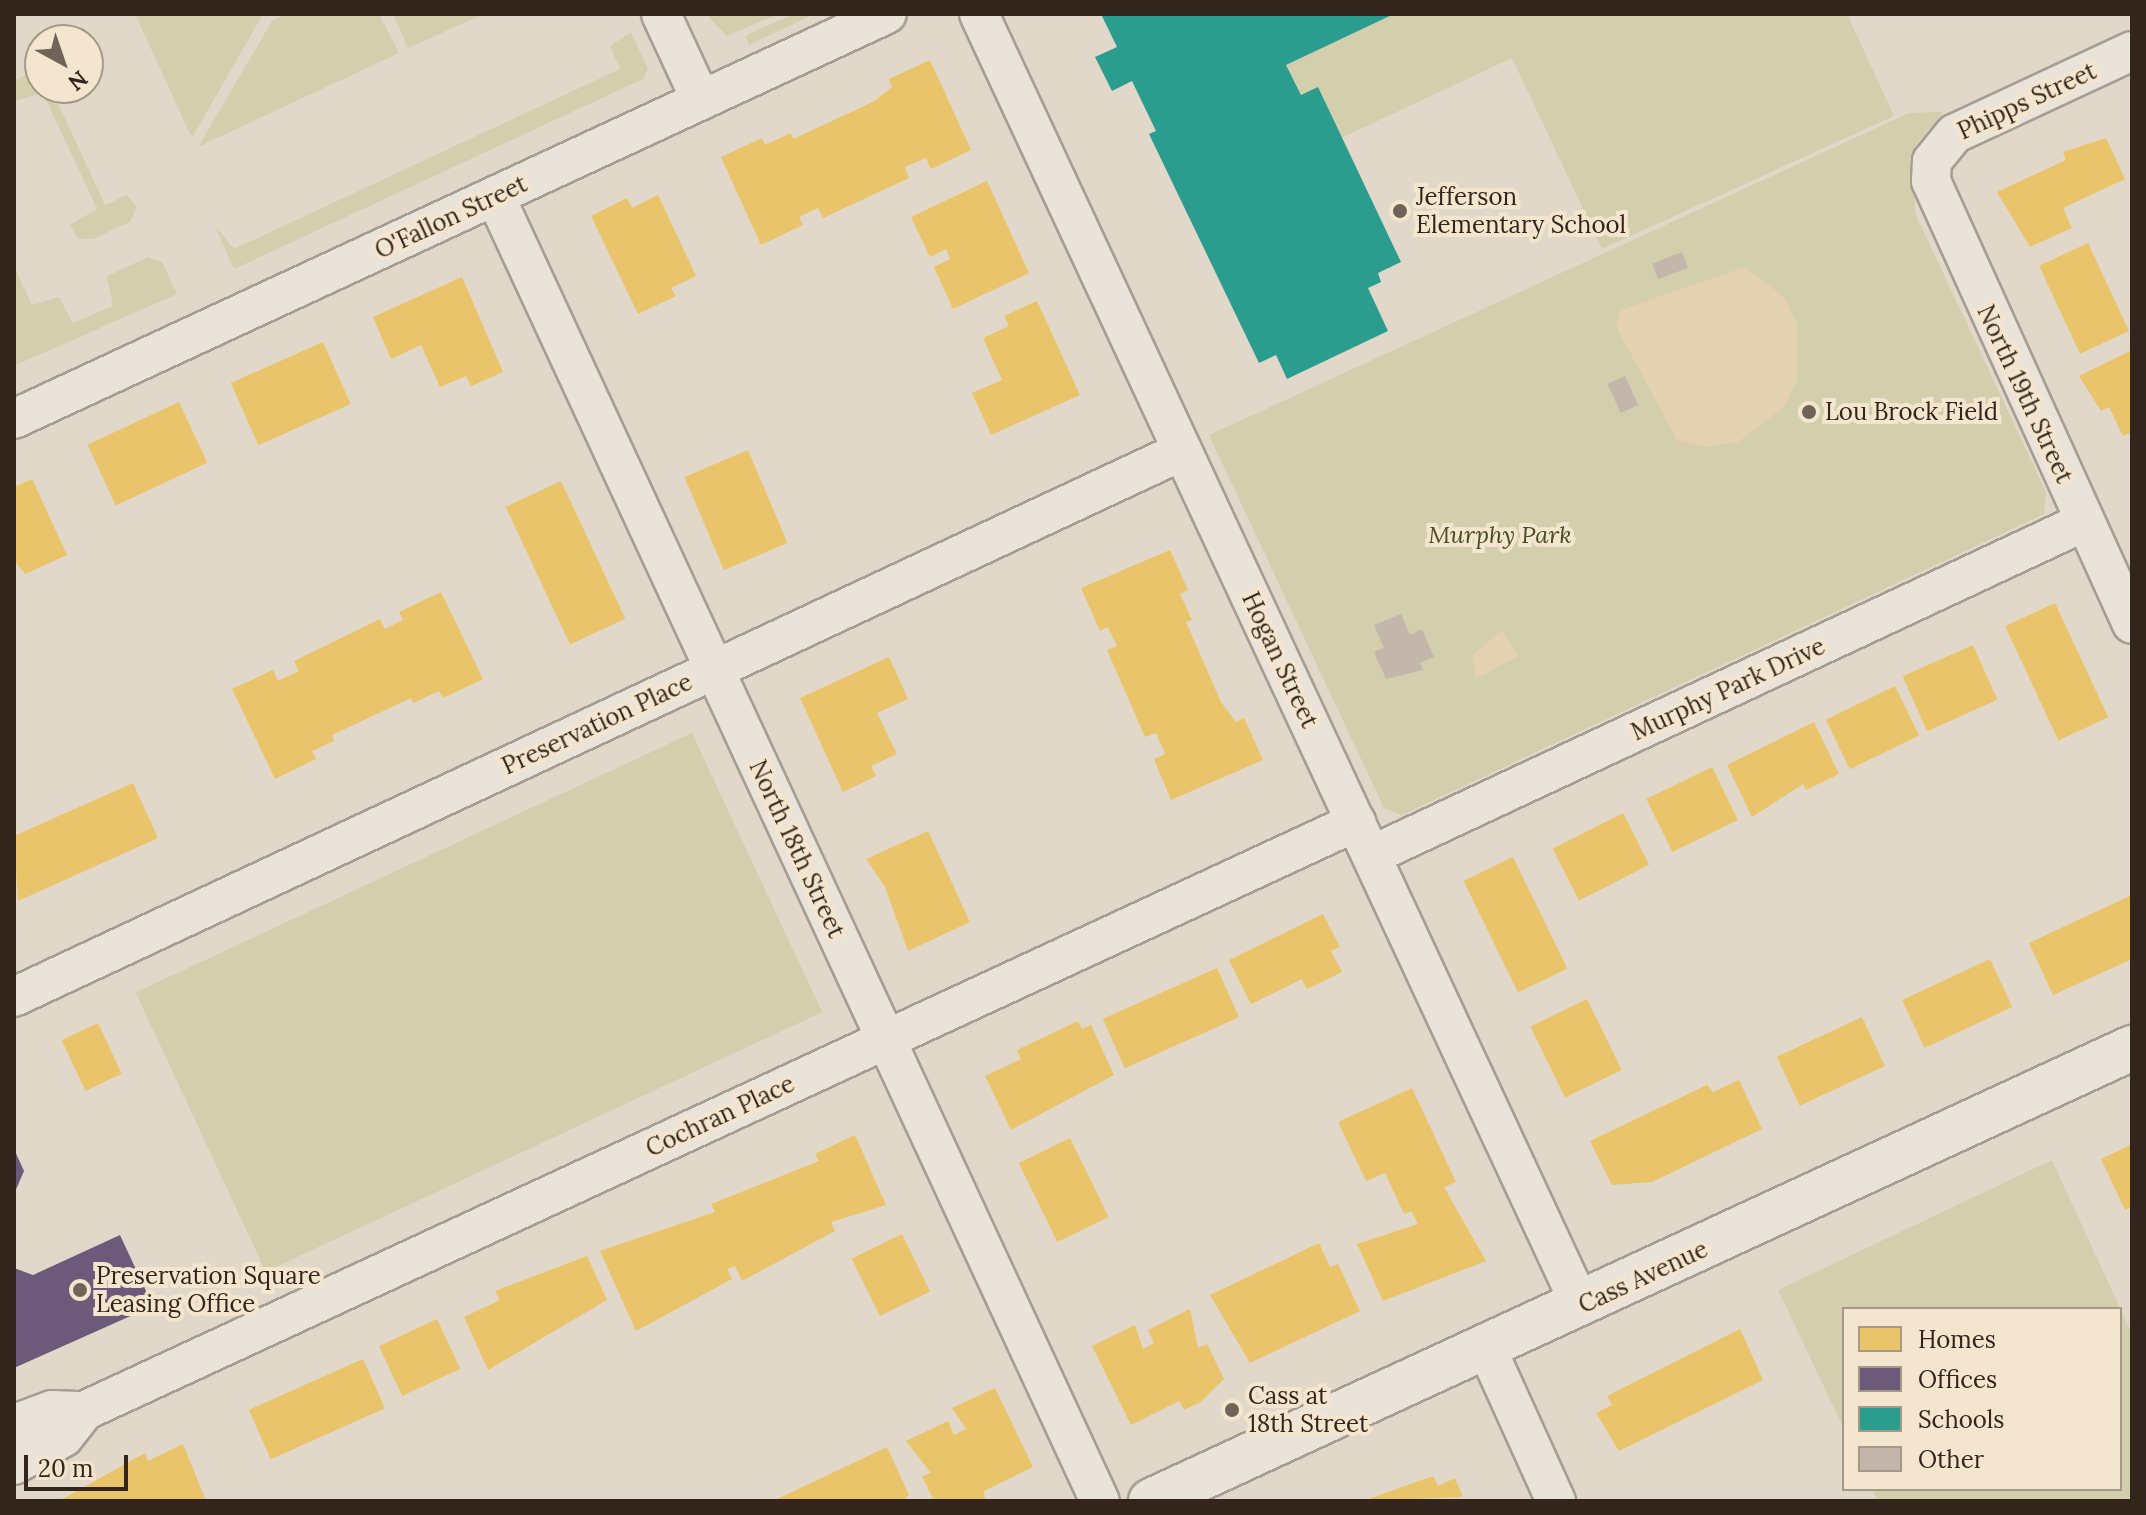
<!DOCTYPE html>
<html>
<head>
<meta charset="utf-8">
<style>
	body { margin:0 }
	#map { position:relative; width:2146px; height:1515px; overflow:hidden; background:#e1d8c9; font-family:Lora,serif }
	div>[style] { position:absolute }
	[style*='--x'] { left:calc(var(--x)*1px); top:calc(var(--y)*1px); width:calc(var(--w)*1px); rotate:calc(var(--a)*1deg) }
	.green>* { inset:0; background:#d3cfac; transform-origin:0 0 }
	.sand>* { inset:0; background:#e4d1b0 }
	.homes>* { inset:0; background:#e9c46a; transform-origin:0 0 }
	.offices>* { inset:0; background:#6d597a }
	.schools>* { inset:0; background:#2a9d8f }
	.building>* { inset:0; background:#c4b6aa; transform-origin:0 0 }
	.roads { filter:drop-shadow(2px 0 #a69d93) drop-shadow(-2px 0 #a69d93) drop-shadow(0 2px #a69d93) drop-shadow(0 -2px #a69d93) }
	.street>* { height:38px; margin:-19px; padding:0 19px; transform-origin:19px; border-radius:19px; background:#eae3da }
	.secondary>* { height:44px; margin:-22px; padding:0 22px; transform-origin:22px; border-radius:22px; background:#eae3da }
	.dots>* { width:22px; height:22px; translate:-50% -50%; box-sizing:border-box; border:4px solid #f3e5ce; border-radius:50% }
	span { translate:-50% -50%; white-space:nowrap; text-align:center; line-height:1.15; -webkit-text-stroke:8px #f3e5ce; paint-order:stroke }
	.street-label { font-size:24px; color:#33251c }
	.poi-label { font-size:24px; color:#33251c }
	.left { translate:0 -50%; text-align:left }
	.park-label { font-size:24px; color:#474e24; font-style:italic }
	.frame { position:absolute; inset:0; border:16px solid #33251c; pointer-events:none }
	.legend { position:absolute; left:1842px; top:1307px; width:280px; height:184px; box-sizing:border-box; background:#f3e5ce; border:2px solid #a69887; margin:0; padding:10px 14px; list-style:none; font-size:24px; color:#33251c }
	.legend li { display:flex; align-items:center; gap:16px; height:40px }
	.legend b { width:40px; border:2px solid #a69887 }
	.north { position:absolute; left:24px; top:24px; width:80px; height:80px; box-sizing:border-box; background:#f3e5ce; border:2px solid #a69887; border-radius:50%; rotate:140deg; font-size:22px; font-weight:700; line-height:32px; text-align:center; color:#33251c }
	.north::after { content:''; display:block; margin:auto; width:28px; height:36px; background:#706459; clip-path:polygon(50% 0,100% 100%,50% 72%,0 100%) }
	.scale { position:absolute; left:24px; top:1455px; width:104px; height:36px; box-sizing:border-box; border:4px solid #33251c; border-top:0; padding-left:10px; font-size:24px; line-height:28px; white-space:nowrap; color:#33251c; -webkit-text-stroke:6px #f3e5ce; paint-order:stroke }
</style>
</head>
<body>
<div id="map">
	<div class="green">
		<div style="clip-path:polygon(135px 14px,263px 14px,193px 136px,190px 134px)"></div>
		<div style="clip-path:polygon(287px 14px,379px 14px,399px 53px,198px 147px,272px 21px)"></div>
		<div style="clip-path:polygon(393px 14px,484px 14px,408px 48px)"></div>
		<div style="clip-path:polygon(706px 14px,779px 14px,727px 36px)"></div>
		<div style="clip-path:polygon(793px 14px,814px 14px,749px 45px,745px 36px)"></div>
		<div style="clip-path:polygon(1394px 14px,1847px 14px,1894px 116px,1602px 249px,1512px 58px,1341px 138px,1301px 95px,1286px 65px)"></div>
		<div style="clip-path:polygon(631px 32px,648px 69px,643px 79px,234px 269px,215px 226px,234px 249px,620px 69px,610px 46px)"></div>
		<div style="clip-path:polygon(40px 68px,40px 88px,51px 88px,105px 205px,127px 195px,137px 207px,130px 222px,93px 239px,78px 239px,70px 225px,97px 209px,43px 93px,14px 101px,14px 81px)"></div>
		<div style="clip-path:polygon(1943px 112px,1914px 147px,1915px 213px,2046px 492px,2044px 514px,1402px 815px,1384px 808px,1209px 435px,1909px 113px)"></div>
		<div style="clip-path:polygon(148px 257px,162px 262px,177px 294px,16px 365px,14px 266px,32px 305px,59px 297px,73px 323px,113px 306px,107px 276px)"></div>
		<div style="left:692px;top:733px;width:308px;height:614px;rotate:65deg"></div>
		<div style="clip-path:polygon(2052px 1160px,2132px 1334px,2132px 1501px,1878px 1501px,1872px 1489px,2120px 1489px,2120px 1309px,1844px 1309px,1844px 1429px,1778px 1290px)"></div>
	</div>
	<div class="sand">
		<div style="clip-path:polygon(1745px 267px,1784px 297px,1797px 323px,1797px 381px,1784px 407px,1738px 442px,1705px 447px,1677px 440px,1616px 326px,1621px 310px)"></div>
		<div style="clip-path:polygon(1502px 630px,1518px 656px,1476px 679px,1473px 655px)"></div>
	</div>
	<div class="homes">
		<div style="clip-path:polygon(930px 60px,971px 150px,931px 169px,926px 158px,905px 167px,909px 178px,823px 218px,818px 208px,799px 217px,803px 225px,761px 245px,721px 157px,762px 138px,765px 145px,791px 133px,793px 139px,873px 102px,892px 87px,889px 79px)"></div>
		<div style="clip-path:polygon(2106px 138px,2125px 179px,2063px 208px,2072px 228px,2030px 247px,1997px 192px,2066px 160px,2063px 152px)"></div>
		<div style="clip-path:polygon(987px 181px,1029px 273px,953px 309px,934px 267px,950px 259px,946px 249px,930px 257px,911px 217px)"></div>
		<div style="clip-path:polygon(658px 195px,696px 276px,671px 288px,676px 296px,638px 314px,591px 216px,627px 198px,632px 208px)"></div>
		<div style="left:2088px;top:243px;width:97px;height:54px;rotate:65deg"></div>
		<div style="clip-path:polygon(462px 277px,503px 372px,471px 386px,466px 376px,440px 387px,421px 345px,391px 359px,373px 317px)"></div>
		<div style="clip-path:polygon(1037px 301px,1080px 395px,991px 435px,972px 393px,1002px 380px,983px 338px,1009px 326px,1004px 316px)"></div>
		<div style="left:323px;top:342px;width:68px;height:101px;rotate:66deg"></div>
		<div style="clip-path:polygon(2132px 350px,2132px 432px,2123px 436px,2109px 407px,2101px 411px,2079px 376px)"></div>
		<div style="left:179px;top:402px;width:67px;height:101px;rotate:65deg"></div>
		<div style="left:748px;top:450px;width:101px;height:69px;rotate:67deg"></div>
		<div style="clip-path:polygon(32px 479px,67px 555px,25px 574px,14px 560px,14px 487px)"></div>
		<div style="left:561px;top:481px;width:152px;height:61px;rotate:65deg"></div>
		<div style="clip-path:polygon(1170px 550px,1188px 590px,1180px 594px,1192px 620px,1186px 622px,1221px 702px,1236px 722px,1244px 718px,1263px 760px,1171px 800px,1154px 759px,1165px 754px,1156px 733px,1145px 737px,1107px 650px,1117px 646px,1108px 627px,1100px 631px,1081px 588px)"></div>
		<div style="clip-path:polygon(441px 592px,483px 679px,443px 698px,439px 691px,413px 703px,411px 698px,332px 735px,334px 741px,312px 751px,316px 759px,275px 779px,232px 689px,273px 670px,278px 681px,299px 671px,294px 661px,380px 619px,385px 629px,403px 620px,399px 612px)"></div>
		<div style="left:2055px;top:603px;width:126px;height:55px;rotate:65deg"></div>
		<div style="left:1973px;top:645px;width:60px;height:77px;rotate:66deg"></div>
		<div style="clip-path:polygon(889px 657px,908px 699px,877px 713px,897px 754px,871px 766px,876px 776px,843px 792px,800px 698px)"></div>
		<div style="left:1895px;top:686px;width:55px;height:77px;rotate:64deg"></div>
		<div style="clip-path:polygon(1814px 722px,1839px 774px,1806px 790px,1803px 784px,1752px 817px,1727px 765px)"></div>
		<div style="left:1712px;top:767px;width:59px;height:73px;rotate:64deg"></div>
		<div style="clip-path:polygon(133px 783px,158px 838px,18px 901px,14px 836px)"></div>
		<div style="left:1623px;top:813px;width:58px;height:79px;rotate:63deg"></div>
		<div style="clip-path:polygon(928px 831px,970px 922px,908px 951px,885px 887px,866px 859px)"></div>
		<div style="left:1513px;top:857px;width:124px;height:55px;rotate:64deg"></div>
		<div style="clip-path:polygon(2132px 895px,2132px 959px,2053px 995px,2029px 943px)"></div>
		<div style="clip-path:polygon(1323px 914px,1340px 947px,1331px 951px,1342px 972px,1307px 989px,1302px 979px,1251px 1004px,1229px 960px)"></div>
		<div style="left:1990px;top:959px;width:53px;height:97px;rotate:65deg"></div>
		<div style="left:1217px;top:968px;width:54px;height:125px;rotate:66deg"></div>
		<div style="left:1587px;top:999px;width:79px;height:63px;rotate:64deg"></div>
		<div style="left:1862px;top:1017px;width:54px;height:94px;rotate:65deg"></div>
		<div style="clip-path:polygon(1078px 1021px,1082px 1029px,1091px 1025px,1114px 1075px,1011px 1130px,985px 1076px,1021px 1059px,1017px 1050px)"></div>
		<div style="left:98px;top:1023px;width:56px;height:40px;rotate:65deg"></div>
		<div style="clip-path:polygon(1739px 1080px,1762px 1129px,1652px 1182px,1612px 1185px,1590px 1141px,1707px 1085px,1713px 1092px)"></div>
		<div style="clip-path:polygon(1412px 1088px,1456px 1182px,1444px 1187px,1486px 1261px,1383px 1301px,1357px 1244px,1418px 1224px,1411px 1211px,1404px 1214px,1385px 1173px,1366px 1181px,1338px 1122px)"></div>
		<div style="clip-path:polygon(855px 1135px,886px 1205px,831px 1222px,835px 1231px,742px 1281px,735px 1266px,727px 1269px,732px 1279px,636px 1331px,600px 1251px,715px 1212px,711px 1204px,819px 1161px,815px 1154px)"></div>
		<div style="left:1070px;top:1138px;width:88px;height:57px;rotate:64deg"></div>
		<div style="clip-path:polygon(2132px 1144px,2132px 1206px,2125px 1210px,2101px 1159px)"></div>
		<div style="left:902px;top:1234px;width:64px;height:56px;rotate:64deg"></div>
		<div style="clip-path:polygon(1319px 1243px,1330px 1267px,1338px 1264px,1360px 1311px,1250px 1363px,1210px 1295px)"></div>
		<div style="clip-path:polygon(587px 1256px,607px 1300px,488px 1370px,464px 1317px,500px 1300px,495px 1291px)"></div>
		<div style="clip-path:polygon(1190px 1309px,1198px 1348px,1207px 1344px,1224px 1379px,1201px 1402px,1184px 1410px,1179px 1401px,1131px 1425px,1092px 1346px,1135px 1325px,1143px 1349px,1154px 1343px,1148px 1330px)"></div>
		<div style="left:437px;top:1319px;width:55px;height:64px;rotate:65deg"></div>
		<div style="clip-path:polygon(1740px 1329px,1763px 1380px,1619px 1451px,1596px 1413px,1612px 1405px,1607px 1396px)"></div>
		<div style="left:363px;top:1359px;width:54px;height:125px;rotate:66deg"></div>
		<div style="clip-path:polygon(995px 1388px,1033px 1467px,984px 1491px,985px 1501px,934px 1501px,922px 1476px,931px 1473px,906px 1441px,948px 1421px,954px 1435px,966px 1429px,952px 1408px)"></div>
		<div style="clip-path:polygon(183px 1444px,206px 1501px,59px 1501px,145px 1453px,148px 1461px)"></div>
		<div style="clip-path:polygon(887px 1447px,909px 1495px,903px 1501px,773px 1501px)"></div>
		<div style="clip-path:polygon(1433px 1476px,1438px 1486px,1455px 1478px,1463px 1497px,1363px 1501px)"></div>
	</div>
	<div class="offices">
		<div style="clip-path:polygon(14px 1149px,24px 1171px,14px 1194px)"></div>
		<div style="clip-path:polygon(120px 1235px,153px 1306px,14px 1368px,14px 1268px,33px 1275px)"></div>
	</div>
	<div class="schools">
		<div style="clip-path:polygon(1101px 14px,1394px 14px,1286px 65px,1301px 95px,1318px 87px,1401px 262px,1378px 273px,1381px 282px,1368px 288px,1388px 331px,1287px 379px,1276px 355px,1259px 363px,1149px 134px,1156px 131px,1132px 81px,1112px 91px,1095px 57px,1117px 47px)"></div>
	</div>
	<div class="building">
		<div style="left:1682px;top:252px;width:17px;height:32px;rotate:69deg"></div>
		<div style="left:1625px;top:376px;width:32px;height:19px;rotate:66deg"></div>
		<div style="clip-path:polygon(1401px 614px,1410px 635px,1422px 629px,1434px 657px,1420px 663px,1423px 670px,1386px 679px,1374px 652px,1384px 648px,1374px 625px)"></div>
	</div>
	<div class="roads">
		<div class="street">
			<div style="--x:661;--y:14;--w:95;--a:65.1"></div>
			<div style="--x:979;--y:14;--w:1425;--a:65.02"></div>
			<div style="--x:2132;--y:51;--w:196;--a:155"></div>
			<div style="--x:1954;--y:134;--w:35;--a:129"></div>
			<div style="--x:1932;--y:161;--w:20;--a:93"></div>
			<div style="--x:1931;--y:181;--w:486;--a:65.6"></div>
			<div style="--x:495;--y:196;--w:1438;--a:65.13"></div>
			<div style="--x:14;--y:419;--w:962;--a:-24.89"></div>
			<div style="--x:1372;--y:855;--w:786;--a:-25.07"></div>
			<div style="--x:14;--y:997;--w:1287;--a:-25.05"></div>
			<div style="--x:1487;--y:1349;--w:167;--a:65.6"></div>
			<div style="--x:14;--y:1424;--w:40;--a:-20.2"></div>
			<div style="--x:52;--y:1410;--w:32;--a:2"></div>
			<div style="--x:84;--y:1411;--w:1402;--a:-24.85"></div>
			<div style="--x:14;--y:1465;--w:57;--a:-29.2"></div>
			<div style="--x:64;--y:1437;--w:33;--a:-52"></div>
		</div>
		<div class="secondary">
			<div style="--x:1151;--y:1501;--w:1081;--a:-24.79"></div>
		</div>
	</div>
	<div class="dots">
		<div style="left:1400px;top:211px;background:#706459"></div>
		<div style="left:1809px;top:412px;background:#706459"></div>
		<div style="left:80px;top:1290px;background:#706459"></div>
		<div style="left:1232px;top:1410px;background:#706459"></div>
	</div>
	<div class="street-label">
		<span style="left:2027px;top:101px;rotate:-25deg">Phipps Street</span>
		<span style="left:451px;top:217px;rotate:-25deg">O'Fallon Street</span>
		<span style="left:2025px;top:394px;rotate:65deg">North 19th Street</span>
		<span style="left:1280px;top:660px;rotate:65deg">Hogan Street</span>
		<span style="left:1728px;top:689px;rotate:-25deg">Murphy Park Drive</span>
		<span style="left:597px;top:724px;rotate:-25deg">Preservation Place</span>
		<span style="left:797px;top:849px;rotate:65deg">North 18th Street</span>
		<span style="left:720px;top:1116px;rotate:-25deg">Cochran Place</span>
		<span style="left:1643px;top:1277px;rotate:-25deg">Cass Avenue</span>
	</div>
	<div class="poi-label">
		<span class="left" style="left:1416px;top:211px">Jefferson<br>Elementary School</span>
		<span class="left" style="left:1825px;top:412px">Lou Brock Field</span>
		<span class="left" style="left:96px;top:1290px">Preservation Square<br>Leasing Office</span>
		<span class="left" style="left:1248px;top:1410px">Cass at<br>18th Street</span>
	</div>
	<div class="park-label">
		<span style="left:1500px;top:535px">Murphy Park</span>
	</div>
	<div class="frame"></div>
	<ul class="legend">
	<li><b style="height:22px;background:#e9c46a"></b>Homes</li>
	<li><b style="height:22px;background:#6d597a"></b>Offices</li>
	<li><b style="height:22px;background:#2a9d8f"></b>Schools</li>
	<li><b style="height:22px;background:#c4b6aa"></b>Other</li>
	</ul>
	<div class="north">N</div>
	<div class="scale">20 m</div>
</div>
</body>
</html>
